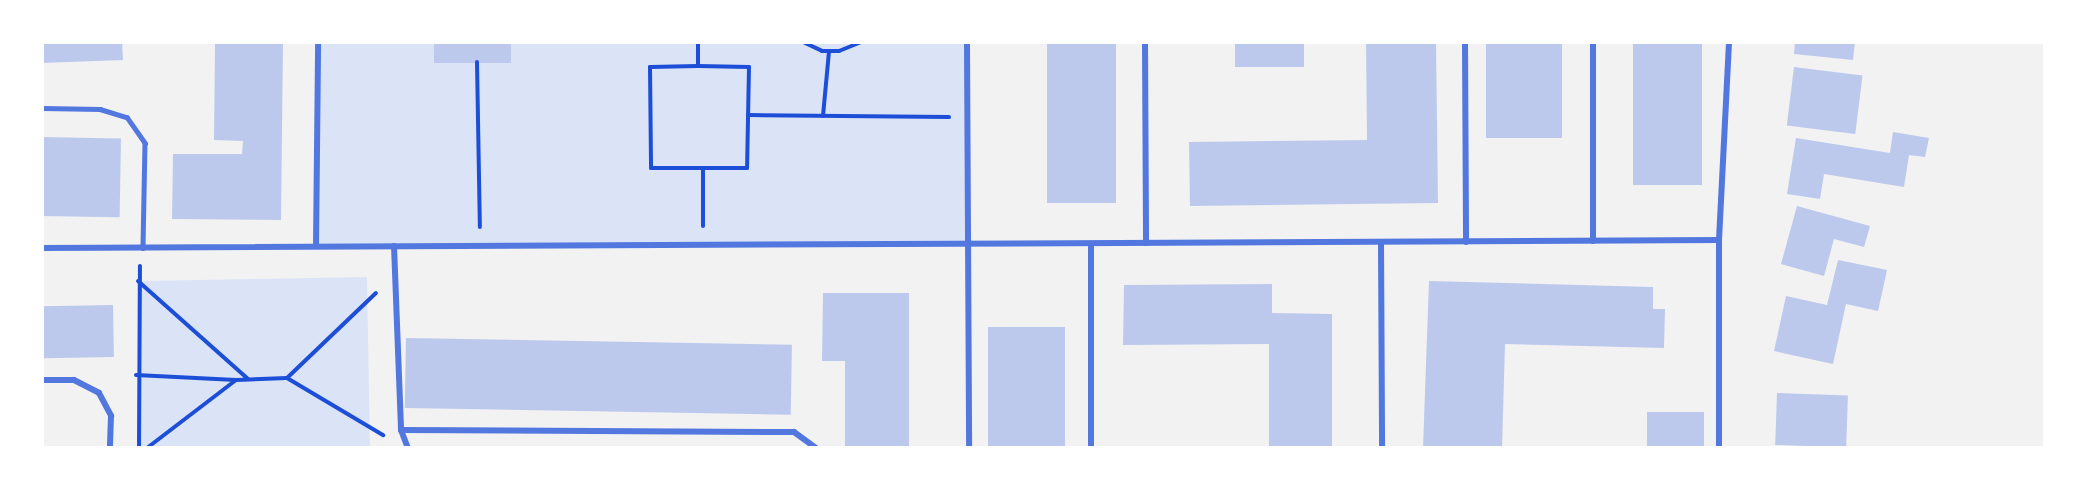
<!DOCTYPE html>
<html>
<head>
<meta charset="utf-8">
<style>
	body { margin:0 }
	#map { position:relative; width:2087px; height:490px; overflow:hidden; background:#f2f2f2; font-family:"Noto Serif",serif }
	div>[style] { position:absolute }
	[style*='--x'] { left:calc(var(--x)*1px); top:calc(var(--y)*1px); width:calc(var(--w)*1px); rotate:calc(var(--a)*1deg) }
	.green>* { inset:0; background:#dbe4f7; transform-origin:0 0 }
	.building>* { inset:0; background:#bdc9ec; transform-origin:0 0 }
	.path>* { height:4px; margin:-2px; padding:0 2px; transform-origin:2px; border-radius:2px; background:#1d4ed8 }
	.service>* { height:4.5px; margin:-2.25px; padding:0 2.25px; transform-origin:2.25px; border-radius:2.25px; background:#5277de }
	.minor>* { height:6px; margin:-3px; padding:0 3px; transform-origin:3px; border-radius:3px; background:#5277de }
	span { translate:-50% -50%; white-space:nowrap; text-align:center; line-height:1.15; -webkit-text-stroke:4.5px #fff; paint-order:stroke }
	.frame { position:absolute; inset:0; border:44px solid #fff; pointer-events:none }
</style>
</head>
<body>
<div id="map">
	<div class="green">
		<div style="left:316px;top:42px;width:650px;height:204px"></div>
		<div style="left:367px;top:277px;width:171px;height:230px;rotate:89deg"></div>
	</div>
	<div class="building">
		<div style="clip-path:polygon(42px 42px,122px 42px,123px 60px,42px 63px)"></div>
		<div style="clip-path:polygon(215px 42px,283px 42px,281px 220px,172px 219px,173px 154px,242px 154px,243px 141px,214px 140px)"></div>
		<div style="left:434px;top:42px;width:77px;height:21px"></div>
		<div style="left:1047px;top:42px;width:69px;height:161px"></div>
		<div style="left:1235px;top:42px;width:69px;height:25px"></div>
		<div style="clip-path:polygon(1366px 42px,1436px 42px,1438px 203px,1190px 206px,1189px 142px,1367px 140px)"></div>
		<div style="left:1486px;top:42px;width:76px;height:96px"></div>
		<div style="left:1633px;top:42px;width:69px;height:143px"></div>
		<div style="clip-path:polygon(1795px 42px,1855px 42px,1853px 60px,1794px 54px)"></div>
		<div style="left:1794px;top:67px;width:69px;height:59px;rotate:7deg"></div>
		<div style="clip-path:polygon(1893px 132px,1929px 138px,1925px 157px,1909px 155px,1904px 187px,1824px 174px,1820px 199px,1787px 194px,1796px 138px,1890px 153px)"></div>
		<div style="left:42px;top:137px;width:79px;height:79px;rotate:1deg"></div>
		<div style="clip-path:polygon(1797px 206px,1870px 226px,1864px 247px,1834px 239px,1824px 276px,1781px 264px)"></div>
		<div style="clip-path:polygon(1838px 260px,1887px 270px,1878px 311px,1846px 304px,1833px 364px,1774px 351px,1786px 296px,1827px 305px)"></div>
		<div style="clip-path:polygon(1429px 281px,1653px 287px,1653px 309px,1665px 309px,1664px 348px,1505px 344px,1502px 448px,1423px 448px)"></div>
		<div style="clip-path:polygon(1272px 284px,1272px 313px,1332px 314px,1332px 448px,1269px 448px,1269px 344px,1123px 345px,1124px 285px)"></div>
		<div style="clip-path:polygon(823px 293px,909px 293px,909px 448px,845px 448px,845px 361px,822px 361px)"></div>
		<div style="left:113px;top:305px;width:52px;height:71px;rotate:89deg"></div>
		<div style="left:1065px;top:327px;width:121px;height:77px;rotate:90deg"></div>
		<div style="left:406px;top:338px;width:386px;height:70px;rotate:1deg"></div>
		<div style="left:1777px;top:393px;width:71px;height:52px;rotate:2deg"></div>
		<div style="left:1704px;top:412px;width:36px;height:57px;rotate:90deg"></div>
	</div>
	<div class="path">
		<div style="--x:698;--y:42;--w:24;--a:90"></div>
		<div style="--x:698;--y:66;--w:48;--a:178.8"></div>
		<div style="--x:650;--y:67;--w:101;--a:89.4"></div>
		<div style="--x:651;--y:168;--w:52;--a:0"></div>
		<div style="--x:703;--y:168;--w:58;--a:90"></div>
		<div style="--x:803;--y:42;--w:21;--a:25"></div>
		<div style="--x:822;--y:51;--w:17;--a:0"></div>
		<div style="--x:839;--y:51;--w:24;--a:-22"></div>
		<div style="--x:477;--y:62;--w:165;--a:89"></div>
		<div style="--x:698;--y:66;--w:51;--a:1.1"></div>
		<div style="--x:749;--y:67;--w:101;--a:91.1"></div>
		<div style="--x:747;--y:168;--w:44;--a:180"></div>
		<div style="--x:748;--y:115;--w:201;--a:0.6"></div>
		<div style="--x:823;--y:116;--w:65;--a:-84.7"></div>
		<div style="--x:138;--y:281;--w:147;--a:41.7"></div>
		<div style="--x:136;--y:375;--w:100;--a:2.9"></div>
		<div style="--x:287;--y:378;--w:123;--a:-43.7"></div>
		<div style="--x:139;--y:448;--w:182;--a:-89.7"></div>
		<div style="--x:147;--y:448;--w:112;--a:-37.4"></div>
		<div style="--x:236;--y:380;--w:51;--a:-2.2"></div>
		<div style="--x:287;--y:378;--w:112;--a:30.7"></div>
	</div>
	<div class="service">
		<div style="--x:42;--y:108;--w:58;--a:1"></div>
		<div style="--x:100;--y:109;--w:28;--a:17"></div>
		<div style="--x:127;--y:117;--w:32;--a:55"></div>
		<div style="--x:145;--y:143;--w:105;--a:91.1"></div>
	</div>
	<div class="minor">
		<div style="--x:967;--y:42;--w:406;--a:89.7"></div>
		<div style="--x:1145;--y:42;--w:201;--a:89.7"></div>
		<div style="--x:1465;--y:42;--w:200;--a:89.7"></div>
		<div style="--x:1593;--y:42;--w:199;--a:90"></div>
		<div style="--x:1381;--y:242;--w:206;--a:89.7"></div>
		<div style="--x:1091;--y:244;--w:204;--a:90"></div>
		<div style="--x:316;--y:246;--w:204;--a:-89.4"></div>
		<div style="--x:394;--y:246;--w:184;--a:87.8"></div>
		<div style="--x:401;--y:430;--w:19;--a:69"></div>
		<div style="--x:42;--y:248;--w:1677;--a:-0.27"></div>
		<div style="--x:42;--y:380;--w:32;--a:0"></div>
		<div style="--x:74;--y:380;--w:28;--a:27"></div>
		<div style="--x:99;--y:393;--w:26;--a:62"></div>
		<div style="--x:111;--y:416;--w:32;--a:92"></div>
		<div style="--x:401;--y:430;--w:393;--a:0.3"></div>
		<div style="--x:794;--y:432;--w:27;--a:36"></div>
		<div style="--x:1719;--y:448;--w:208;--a:-90"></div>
		<div style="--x:1719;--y:240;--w:198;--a:-87.1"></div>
	</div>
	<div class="frame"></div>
</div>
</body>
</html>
